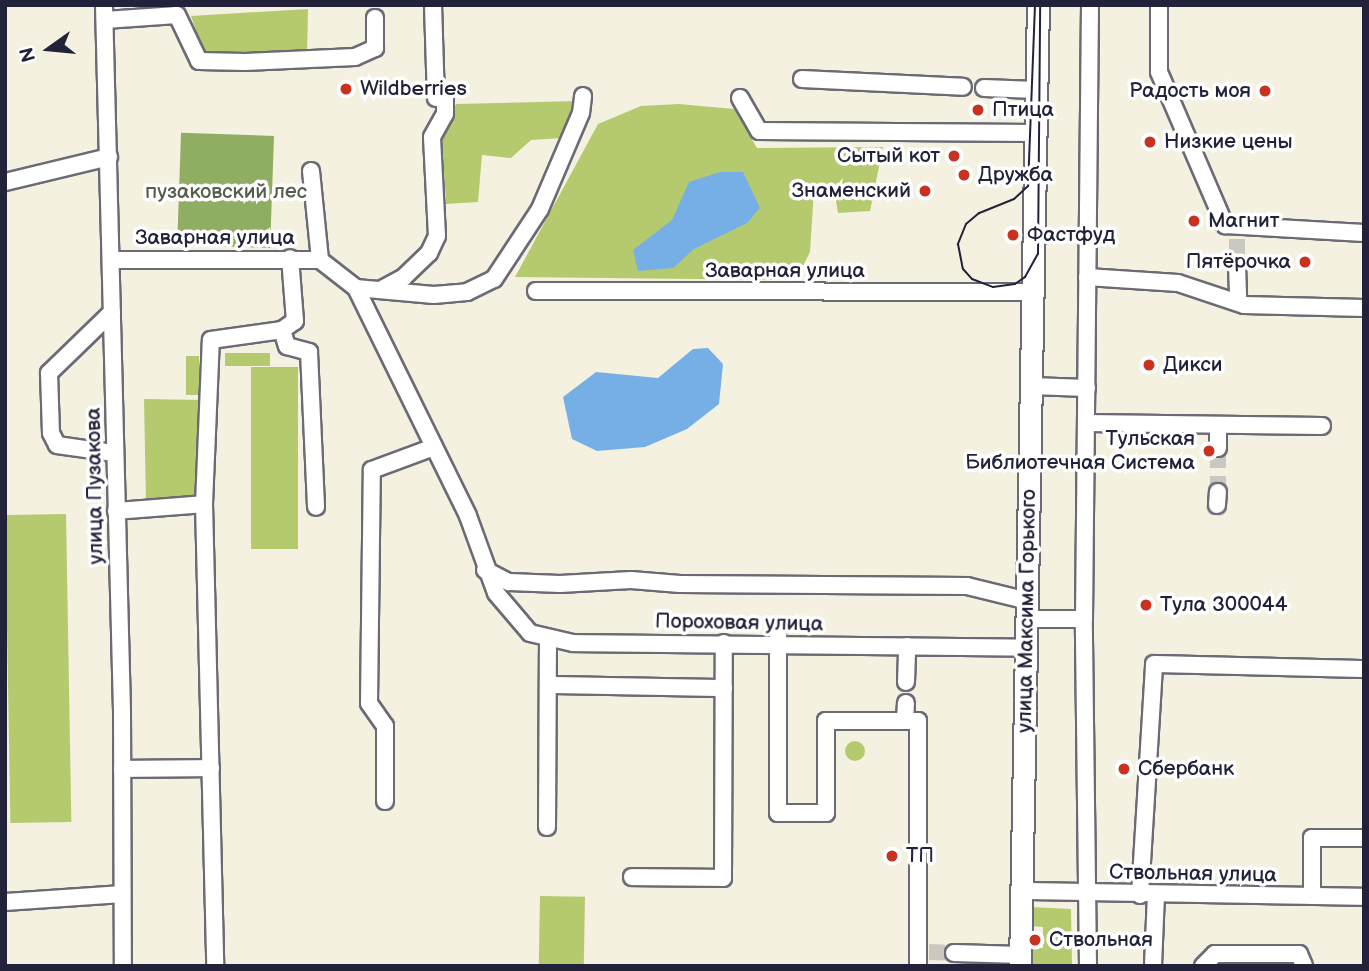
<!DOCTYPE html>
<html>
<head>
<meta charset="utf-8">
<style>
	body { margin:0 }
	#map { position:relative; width:1369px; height:971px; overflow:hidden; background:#f4f1e1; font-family:"Balsamiq Sans",sans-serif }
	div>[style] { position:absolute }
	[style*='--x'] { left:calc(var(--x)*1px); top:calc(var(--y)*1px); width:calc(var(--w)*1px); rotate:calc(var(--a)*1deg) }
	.green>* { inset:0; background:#b5ca6e; transform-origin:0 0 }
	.round { border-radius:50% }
	.forest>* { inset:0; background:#90ae61; transform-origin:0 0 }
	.water>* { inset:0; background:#75afe6 }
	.minor-tunnel>* { height:16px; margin-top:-8px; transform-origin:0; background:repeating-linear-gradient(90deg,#cac8c0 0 16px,transparent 0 24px) }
	.roads { filter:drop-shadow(2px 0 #6c6a75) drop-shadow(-2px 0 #6c6a75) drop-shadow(0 2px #6c6a75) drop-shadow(0 -2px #6c6a75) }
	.minor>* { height:16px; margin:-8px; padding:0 8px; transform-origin:8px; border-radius:8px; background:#fff }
	.major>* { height:21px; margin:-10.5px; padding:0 10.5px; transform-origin:10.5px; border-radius:10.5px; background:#fff }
	.tram>* { height:2px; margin:-1px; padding:0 1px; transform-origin:1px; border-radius:1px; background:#22223b }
	.dots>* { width:19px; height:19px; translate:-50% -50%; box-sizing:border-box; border:4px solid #fff; border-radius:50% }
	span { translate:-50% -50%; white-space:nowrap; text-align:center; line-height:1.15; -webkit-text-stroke:7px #fff; paint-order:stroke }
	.poi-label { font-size:21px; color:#22223b }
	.left { translate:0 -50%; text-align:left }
	.right { translate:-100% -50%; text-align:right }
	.park-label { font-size:21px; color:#555d4d }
	.street-label { font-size:21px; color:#22223b }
	.frame { position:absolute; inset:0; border:7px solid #22223b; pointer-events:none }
	.north { position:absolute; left:14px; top:14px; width:70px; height:70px; -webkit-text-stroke:5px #fff; paint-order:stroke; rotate:255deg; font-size:19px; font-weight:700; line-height:28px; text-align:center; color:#22223b }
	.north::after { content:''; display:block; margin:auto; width:24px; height:32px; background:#22223b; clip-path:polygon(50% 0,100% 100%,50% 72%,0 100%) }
</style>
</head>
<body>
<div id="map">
	<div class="green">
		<div style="clip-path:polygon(308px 9px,307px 55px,204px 53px,191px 16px)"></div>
		<div style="clip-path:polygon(576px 101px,562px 138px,531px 140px,511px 158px,482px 155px,478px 202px,446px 204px,442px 138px,456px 104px)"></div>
		<div style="clip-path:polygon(679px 104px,734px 109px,757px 148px,883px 147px,870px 211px,838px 213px,834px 188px,814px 190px,810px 252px,801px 270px,776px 280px,515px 277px,598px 124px,641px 106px)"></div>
		<div style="left:270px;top:353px;width:13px;height:45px;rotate:90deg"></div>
		<div style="left:199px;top:356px;width:39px;height:13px;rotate:90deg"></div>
		<div style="left:298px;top:367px;width:182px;height:47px;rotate:90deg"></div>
		<div style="clip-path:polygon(144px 399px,204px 400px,198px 500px,146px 504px)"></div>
		<div style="left:66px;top:514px;width:308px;height:61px;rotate:89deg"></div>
		<div class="round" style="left:845px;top:741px;width:20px;height:20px"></div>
		<div style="left:540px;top:896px;width:45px;height:70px;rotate:1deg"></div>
		<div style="clip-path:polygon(1030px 907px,1071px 909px,1072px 966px,1029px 966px,1030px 948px,1043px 948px,1043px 927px,1030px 926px)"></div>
	</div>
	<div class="forest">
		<div style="left:274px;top:136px;width:112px;height:93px;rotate:92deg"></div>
	</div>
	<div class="water">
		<div style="clip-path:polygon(720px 172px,743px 172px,760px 208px,747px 223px,694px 249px,673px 268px,638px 271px,633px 250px,672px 220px,689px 182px)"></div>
		<div style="clip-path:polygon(708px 348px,723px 364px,719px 404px,687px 429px,645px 447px,597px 451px,572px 439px,563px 397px,596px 372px,658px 378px,693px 349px)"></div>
	</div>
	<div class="minor-tunnel">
		<div style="--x:1237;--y:239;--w:26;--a:90"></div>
		<div style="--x:1218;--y:492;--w:44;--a:-90"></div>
		<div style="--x:929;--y:952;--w:25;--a:2"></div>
	</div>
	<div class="roads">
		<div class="minor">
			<div style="--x:104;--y:5;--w:707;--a:88.54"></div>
			<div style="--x:122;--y:712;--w:254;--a:89.8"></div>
			<div style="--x:433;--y:5;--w:93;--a:88.2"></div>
			<div style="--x:1159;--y:5;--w:67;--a:90"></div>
			<div style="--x:1159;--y:72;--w:167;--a:66.7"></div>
			<div style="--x:1225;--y:225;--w:139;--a:3.3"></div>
			<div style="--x:105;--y:20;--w:72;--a:-4"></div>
			<div style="--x:177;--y:15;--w:51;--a:64.4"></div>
			<div style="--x:199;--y:61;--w:46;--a:1.2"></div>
			<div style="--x:245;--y:62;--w:110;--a:-2.6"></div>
			<div style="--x:355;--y:57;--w:22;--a:-24"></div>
			<div style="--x:375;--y:48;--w:30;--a:-90"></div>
			<div style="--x:802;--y:79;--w:161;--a:2.8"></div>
			<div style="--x:984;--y:88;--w:52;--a:2.2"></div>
			<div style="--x:740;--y:98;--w:38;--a:60"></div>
			<div style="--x:759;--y:131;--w:276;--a:0.4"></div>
			<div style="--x:311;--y:171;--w:89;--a:84.2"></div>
			<div style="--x:5;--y:182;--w:107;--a:-13.5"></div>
			<div style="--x:111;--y:260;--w:209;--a:0"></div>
			<div style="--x:320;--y:260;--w:46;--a:37.9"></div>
			<div style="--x:356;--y:288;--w:78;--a:5.1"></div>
			<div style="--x:434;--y:295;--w:33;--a:-5"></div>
			<div style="--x:467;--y:292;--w:30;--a:-26"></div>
			<div style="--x:494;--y:279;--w:84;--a:-56.7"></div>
			<div style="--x:540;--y:209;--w:104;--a:-66.9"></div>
			<div style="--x:581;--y:113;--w:17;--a:-83"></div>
			<div style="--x:1237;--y:265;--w:38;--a:88"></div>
			<div style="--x:1087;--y:277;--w:91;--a:3.8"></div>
			<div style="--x:1178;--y:283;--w:70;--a:18.4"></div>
			<div style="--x:1244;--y:305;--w:120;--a:1.4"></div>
			<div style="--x:356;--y:288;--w:254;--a:63.8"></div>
			<div style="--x:468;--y:516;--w:82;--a:70"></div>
			<div style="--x:496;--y:593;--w:52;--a:49.6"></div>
			<div style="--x:530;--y:633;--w:44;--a:13.1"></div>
			<div style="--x:573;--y:643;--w:454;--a:0.6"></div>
			<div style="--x:380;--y:290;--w:27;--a:-28"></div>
			<div style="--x:404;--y:277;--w:35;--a:-44"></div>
			<div style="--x:429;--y:253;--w:19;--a:-65"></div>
			<div style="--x:437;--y:236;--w:99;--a:-92.9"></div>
			<div style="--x:432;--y:137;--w:26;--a:-61"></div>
			<div style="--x:445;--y:114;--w:16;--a:-90"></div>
			<div style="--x:536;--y:291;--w:497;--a:0.1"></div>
			<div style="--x:112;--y:312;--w:88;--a:135.9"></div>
			<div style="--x:49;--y:373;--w:60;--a:88.1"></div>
			<div style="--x:51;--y:433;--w:13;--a:63"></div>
			<div style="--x:57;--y:445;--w:58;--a:8"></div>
			<div style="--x:282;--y:330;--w:17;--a:73"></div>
			<div style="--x:287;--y:346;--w:23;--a:15"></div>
			<div style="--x:309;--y:352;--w:155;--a:87.4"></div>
			<div style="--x:1031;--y:386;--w:56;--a:2"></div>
			<div style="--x:1086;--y:423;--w:236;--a:0.7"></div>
			<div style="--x:1218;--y:448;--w:23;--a:-90"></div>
			<div style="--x:204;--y:504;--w:164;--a:-87.6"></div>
			<div style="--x:211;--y:340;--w:72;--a:-8"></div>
			<div style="--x:282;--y:330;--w:16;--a:-35"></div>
			<div style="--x:295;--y:321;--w:63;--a:-94.5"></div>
			<div style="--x:1217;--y:505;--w:13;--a:-86"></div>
			<div style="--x:116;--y:511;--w:88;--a:-4.5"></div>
			<div style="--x:204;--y:504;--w:462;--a:88.6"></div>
			<div style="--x:485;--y:570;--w:27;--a:27"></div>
			<div style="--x:509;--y:582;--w:51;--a:2.2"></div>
			<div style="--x:560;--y:584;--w:71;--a:-3.2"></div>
			<div style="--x:631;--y:580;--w:49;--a:4.7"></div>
			<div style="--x:680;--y:584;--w:287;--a:0.4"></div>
			<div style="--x:967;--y:586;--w:63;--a:13.8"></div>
			<div style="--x:1027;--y:619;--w:57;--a:0"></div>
			<div style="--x:778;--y:633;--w:180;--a:90"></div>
			<div style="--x:778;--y:813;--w:48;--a:0"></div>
			<div style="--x:826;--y:813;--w:92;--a:-90"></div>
			<div style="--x:826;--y:721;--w:92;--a:0"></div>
			<div style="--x:918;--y:721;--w:245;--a:90"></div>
			<div style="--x:906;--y:682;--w:36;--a:-88"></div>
			<div style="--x:548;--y:685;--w:176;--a:1"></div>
			<div style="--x:905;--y:721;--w:18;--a:-87"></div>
			<div style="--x:122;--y:769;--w:89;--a:-0.6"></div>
			<div style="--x:385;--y:801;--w:75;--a:-90"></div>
			<div style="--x:385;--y:726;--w:28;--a:-125"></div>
			<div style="--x:369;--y:703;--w:233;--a:-89.3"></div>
			<div style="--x:372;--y:470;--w:66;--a:-20.4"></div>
			<div style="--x:547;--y:827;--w:186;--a:-89.7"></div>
			<div style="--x:632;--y:877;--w:91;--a:0.6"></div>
			<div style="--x:723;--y:878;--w:235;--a:-89.8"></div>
			<div style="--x:1022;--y:891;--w:342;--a:1"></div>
			<div style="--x:1140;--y:895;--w:231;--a:-86.5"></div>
			<div style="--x:1154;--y:664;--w:210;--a:1.4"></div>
			<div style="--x:1312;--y:896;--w:58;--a:-90"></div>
			<div style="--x:1312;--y:838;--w:52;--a:0"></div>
			<div style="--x:5;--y:902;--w:117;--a:-3.9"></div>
			<div style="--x:954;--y:953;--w:67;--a:1.7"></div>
			<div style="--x:1088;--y:966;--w:347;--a:-90.7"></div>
			<div style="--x:1084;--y:619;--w:614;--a:-89.44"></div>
			<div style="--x:1153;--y:966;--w:71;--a:-87.6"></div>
			<div style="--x:1203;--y:966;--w:17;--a:-45"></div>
			<div style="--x:1215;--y:954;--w:84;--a:0"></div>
			<div style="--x:1299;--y:954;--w:13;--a:67"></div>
		</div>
		<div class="major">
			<div style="--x:1020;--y:966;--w:961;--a:-88.93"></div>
		</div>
	</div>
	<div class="tram">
		<div style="--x:1035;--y:5;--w:181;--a:92.2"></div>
		<div style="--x:1028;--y:186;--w:19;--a:137"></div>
		<div style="--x:1014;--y:199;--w:38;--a:158"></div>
		<div style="--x:979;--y:213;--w:17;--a:140"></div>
		<div style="--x:966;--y:224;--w:22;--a:112"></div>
		<div style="--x:958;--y:244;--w:25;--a:79"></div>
		<div style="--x:963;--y:269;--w:13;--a:48"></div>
		<div style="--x:972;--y:279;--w:22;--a:21"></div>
		<div style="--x:993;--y:287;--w:22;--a:-8"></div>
		<div style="--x:1015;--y:284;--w:12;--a:-35"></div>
		<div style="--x:1025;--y:277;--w:26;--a:-61"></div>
		<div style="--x:1038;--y:254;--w:249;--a:-89.5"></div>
	</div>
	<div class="dots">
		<div style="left:346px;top:89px;background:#c8321e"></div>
		<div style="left:1265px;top:91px;background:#c8321e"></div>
		<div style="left:978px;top:110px;background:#c8321e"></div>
		<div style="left:1150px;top:142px;background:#c8321e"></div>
		<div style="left:954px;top:156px;background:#c8321e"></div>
		<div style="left:964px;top:175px;background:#c8321e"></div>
		<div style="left:925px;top:191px;background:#c8321e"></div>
		<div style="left:1194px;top:221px;background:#c8321e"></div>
		<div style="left:1013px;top:235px;background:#c8321e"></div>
		<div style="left:1305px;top:262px;background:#c8321e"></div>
		<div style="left:1149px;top:365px;background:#c8321e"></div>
		<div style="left:1209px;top:451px;background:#c8321e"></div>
		<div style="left:1146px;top:605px;background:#c8321e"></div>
		<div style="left:1124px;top:769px;background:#c8321e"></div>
		<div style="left:892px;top:856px;background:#c8321e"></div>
		<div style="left:1035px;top:940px;background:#c8321e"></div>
	</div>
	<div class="poi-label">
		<span class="left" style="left:360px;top:89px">Wildberries</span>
		<span class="right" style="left:1251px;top:91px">Радость моя</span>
		<span class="left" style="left:992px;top:110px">Птица</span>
		<span class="left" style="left:1164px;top:142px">Низкие цены</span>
		<span class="right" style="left:940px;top:156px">Сытый кот</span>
		<span class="left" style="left:978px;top:175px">Дружба</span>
		<span class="right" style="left:911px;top:191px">Знаменский</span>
		<span class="left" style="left:1208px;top:221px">Магнит</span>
		<span class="left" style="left:1027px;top:235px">Фастфуд</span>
		<span class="right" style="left:1291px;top:262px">Пятёрочка</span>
		<span class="left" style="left:1163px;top:365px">Дикси</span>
		<span class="right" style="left:1195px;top:451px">Тульская<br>Библиотечная Система</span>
		<span class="left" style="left:1160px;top:605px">Тула 300044</span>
		<span class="left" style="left:1138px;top:769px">Сбербанк</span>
		<span class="left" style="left:906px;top:856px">ТП</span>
		<span class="left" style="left:1049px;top:940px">Ствольная</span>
	</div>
	<div class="park-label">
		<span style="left:226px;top:192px">пузаковский лес</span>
	</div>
	<div class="street-label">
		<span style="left:215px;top:238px">Заварная улица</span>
		<span style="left:785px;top:271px">Заварная улица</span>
		<span style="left:95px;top:486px;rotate:-91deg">улица Пузакова</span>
		<span style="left:1027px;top:611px;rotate:-89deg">улица Максима Горького</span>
		<span style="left:739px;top:623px;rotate:1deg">Пороховая улица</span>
		<span style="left:1193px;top:874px;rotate:1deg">Ствольная улица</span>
	</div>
	<div class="frame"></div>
	<div class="north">N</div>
</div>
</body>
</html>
